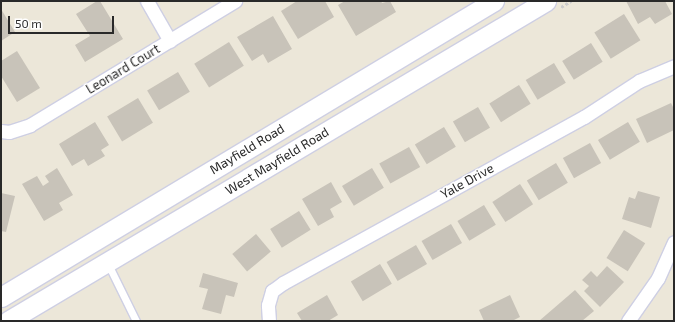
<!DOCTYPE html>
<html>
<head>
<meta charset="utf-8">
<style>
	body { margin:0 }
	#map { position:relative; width:675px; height:322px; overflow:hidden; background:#ece7d9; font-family:"Exo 2",sans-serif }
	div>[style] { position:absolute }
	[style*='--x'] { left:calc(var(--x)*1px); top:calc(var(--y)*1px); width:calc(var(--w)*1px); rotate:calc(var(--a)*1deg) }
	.building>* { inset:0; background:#c8c3b9; transform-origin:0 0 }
	.path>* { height:2.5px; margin-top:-1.25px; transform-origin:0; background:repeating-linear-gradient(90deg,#ccc 0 3px,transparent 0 5px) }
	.roads { filter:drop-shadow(1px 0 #cecfe3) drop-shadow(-1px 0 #cecfe3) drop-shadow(0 1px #cecfe3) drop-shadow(0 -1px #cecfe3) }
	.lane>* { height:7px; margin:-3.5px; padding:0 3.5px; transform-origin:3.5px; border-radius:3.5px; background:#fff }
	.street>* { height:13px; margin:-6.5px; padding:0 6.5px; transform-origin:6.5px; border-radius:6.5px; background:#fff }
	.secondary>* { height:19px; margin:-9.5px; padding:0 9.5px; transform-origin:9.5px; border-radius:9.5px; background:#fff }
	span { translate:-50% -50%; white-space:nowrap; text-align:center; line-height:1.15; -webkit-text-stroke:3px #fff; paint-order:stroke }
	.street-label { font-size:13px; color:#292929 }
	.frame { position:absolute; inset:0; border:2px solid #292929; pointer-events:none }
	.scale { position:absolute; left:8px; top:16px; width:106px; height:18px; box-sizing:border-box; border:2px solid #292929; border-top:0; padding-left:5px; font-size:12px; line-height:14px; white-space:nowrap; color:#292929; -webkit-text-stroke:3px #fff; paint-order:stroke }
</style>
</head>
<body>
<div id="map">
	<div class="building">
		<div style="clip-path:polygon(97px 1px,100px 1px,123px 39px,85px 62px,75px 45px,90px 36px,76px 14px)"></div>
		<div style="clip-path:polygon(297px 1px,325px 1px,334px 17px,298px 39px,281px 11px)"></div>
		<div style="clip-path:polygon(345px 1px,381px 1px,382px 3px,390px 1px,396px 12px,356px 36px,338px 5px)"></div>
		<div style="clip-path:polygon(626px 1px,665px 1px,672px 14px,655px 24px,650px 17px,638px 24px)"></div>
		<div style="clip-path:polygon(1px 9px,15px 32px,1px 41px)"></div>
		<div style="left:624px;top:14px;width:31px;height:35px;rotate:58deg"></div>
		<div style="clip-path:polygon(273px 16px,292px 49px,268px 63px,263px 54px,252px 61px,237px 37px)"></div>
		<div style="left:229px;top:42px;width:28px;height:41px;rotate:58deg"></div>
		<div style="left:591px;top:43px;width:22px;height:34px;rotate:58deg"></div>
		<div style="clip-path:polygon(17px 51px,40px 88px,17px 102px,1px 76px,1px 61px)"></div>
		<div style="left:554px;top:63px;width:23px;height:33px;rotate:59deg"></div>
		<div style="left:178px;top:72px;width:23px;height:36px;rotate:59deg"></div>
		<div style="left:519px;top:85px;width:22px;height:35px;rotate:58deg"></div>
		<div style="left:138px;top:98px;width:29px;height:36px;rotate:59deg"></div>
		<div style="clip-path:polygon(671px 103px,674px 109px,674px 130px,647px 143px,636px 119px)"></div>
		<div style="left:478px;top:107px;width:24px;height:29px;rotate:60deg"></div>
		<div style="clip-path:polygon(95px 122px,109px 145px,101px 150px,105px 156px,88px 166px,84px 159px,72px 166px,59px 144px)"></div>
		<div style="left:628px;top:122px;width:23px;height:35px;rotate:59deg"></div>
		<div style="left:444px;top:127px;width:23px;height:34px;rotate:59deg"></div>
		<div style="left:590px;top:143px;width:23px;height:31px;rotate:61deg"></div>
		<div style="left:409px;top:147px;width:23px;height:34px;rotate:61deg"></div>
		<div style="left:556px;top:163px;width:23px;height:34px;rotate:59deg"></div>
		<div style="clip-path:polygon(57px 168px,73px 195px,59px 203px,63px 210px,44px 221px,22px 184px,37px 176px,43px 186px,49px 182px,45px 176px)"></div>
		<div style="left:372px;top:168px;width:23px;height:35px;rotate:59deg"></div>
		<div style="clip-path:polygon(331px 182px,342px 202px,330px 209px,334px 217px,318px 226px,302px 199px)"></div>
		<div style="left:520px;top:184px;width:24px;height:33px;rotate:57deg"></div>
		<div style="clip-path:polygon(638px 191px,660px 197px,651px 228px,622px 219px,629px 197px,635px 199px)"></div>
		<div style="clip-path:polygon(1px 193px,15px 196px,6px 232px,1px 231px)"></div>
		<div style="left:484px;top:205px;width:23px;height:31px;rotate:59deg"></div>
		<div style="left:299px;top:211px;width:22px;height:34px;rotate:58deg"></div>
		<div style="left:451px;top:224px;width:22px;height:34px;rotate:60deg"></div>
		<div style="left:624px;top:230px;width:25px;height:33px;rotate:32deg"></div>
		<div style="left:256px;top:234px;width:23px;height:31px;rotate:50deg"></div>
		<div style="left:416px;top:245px;width:22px;height:34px;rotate:60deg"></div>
		<div style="left:380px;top:264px;width:23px;height:34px;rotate:59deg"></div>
		<div style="clip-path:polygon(607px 266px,624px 282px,600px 307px,584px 291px,589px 286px,582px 280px,591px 271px,597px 277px)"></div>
		<div style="clip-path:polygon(203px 273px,238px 283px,234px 297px,226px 295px,221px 314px,202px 309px,208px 289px,199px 287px)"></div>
		<div style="clip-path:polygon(575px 290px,594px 311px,582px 321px,539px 321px)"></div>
		<div style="clip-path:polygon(327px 295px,338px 315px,328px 321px,302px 321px,297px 313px)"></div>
		<div style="clip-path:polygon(510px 295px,520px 317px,512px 321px,484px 321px,479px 310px)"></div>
	</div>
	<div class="path">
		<div style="--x:561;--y:7;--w:12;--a:-31"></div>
	</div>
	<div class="roads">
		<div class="lane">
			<div style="--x:107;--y:262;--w:66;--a:63.8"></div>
		</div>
		<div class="street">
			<div style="--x:147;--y:1;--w:46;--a:60.1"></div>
			<div style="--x:1;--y:131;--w:8;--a:7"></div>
			<div style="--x:9;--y:132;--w:22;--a:-18"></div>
			<div style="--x:30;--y:125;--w:240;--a:-31.2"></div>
			<div style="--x:269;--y:321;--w:16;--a:-94"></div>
			<div style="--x:268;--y:305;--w:15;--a:-74"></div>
			<div style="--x:272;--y:291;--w:14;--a:-36"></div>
			<div style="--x:283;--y:283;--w:344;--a:-28.9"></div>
			<div style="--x:584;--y:117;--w:66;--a:-33.2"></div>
			<div style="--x:639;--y:81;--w:38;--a:-23"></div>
			<div style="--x:628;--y:321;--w:52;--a:-55.1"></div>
			<div style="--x:658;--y:278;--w:39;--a:-66"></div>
		</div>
		<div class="secondary">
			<div style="--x:1;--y:297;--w:575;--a:-30.98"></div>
			<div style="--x:8;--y:321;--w:626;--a:-30.74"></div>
		</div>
	</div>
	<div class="street-label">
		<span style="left:123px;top:69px;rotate:-31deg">Leonard Court</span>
		<span style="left:247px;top:149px;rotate:-31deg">Mayfield Road</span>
		<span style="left:277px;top:161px;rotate:-31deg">West Mayfield Road</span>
		<span style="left:467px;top:181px;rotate:-29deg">Yale Drive</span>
	</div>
	<div class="frame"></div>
	<div class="scale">50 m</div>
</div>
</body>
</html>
